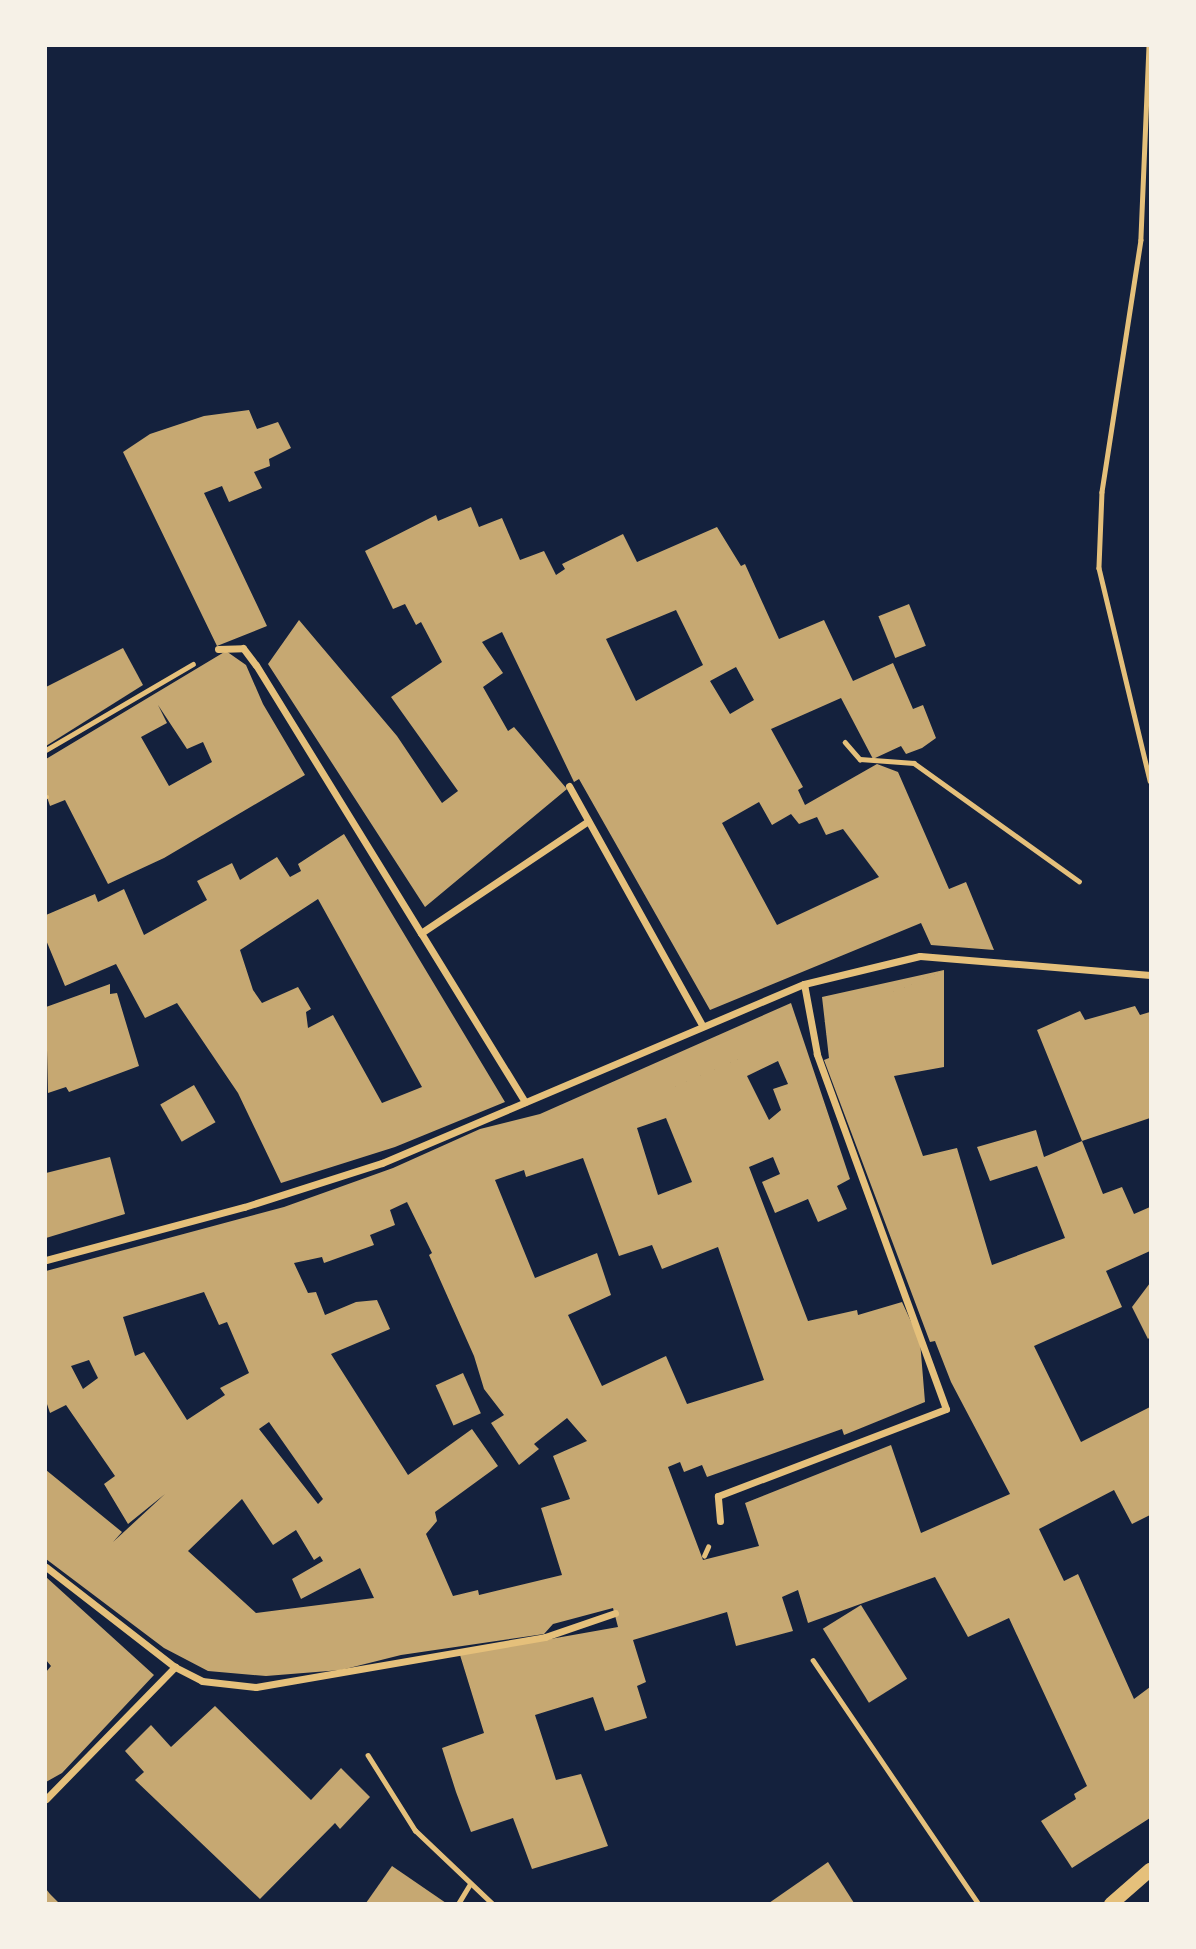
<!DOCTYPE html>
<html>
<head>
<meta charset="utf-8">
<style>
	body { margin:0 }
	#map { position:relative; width:1196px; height:1949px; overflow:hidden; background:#14213d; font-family:"Work Sans",sans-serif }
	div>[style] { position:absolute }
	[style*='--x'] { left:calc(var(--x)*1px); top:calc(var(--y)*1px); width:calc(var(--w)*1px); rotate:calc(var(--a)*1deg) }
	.building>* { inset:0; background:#c6a872; transform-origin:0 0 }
	.path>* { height:4.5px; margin:-2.25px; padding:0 2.25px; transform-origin:2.25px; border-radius:2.25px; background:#e5c07b }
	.minor>* { height:7px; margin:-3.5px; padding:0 3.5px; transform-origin:3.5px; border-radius:3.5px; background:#e5c07b }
	.secondary>* { height:14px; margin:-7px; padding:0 7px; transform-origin:7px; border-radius:7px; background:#e5c07b }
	span { translate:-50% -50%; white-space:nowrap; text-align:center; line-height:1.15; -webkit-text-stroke:5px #f6f1e7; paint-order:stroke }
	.frame { position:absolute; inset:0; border:47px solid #f6f1e7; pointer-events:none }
</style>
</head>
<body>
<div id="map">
	<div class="building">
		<div style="clip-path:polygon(249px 410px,257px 429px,278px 422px,291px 448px,269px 459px,270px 466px,254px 472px,262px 488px,229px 502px,222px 486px,204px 493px,267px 626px,217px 646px,123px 452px,150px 434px,204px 416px)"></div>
		<div style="clip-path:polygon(evenodd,471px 507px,479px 527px,502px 518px,520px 560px,544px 551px,556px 575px,565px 569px,562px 564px,623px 534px,637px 562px,717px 527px,741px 566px,745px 564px,779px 639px,824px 620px,853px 681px,893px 663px,913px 709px,923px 705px,936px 738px,922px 748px,906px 754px,901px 746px,873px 759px,841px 698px,771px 729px,803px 787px,798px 790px,805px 805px,877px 764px,898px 772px,949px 889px,966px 882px,994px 950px,931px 945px,921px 923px,710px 1010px,579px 779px,574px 782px,502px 632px,482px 642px,503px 673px,483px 687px,508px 731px,514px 727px,567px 789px,425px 907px,268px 664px,299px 620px,397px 736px,442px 803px,458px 791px,391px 697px,442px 662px,421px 622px,416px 625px,405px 604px,393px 609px,365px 551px,436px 515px,438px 521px,471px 507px,676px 610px,703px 665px,636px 701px,606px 639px,676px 610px,471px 507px,736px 667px,754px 700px,730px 714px,710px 681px,736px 667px,471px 507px,759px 802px,772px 825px,791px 814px,799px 824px,817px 817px,826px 835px,843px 829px,879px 877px,777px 925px,722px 823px,759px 802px)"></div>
		<div style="left:909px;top:604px;width:45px;height:33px;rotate:68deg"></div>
		<div style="clip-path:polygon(123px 648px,143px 685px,46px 746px,46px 687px)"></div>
		<div style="clip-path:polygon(evenodd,226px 651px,246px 665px,263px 704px,305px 775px,164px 858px,108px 884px,65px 800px,50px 806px,46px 794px,46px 759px,226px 651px,158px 705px,187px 749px,203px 742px,212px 762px,169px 786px,141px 737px,167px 723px,158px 705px)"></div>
		<div style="clip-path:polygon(evenodd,344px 834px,505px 1102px,395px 1147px,281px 1183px,238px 1093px,177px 1003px,145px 1018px,116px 964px,65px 986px,46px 940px,46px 915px,95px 894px,98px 902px,124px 889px,144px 935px,207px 900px,197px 881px,232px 863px,240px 880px,277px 857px,290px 877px,301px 871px,298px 864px,344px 834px,318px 899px,422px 1087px,382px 1103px,333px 1015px,308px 1028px,306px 1012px,311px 1009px,298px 987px,262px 1003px,253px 990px,240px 950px,318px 899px)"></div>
		<div style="clip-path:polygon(evenodd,944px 970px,944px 1067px,894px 1076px,923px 1156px,957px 1148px,992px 1265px,1065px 1238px,1037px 1166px,990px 1181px,977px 1147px,1036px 1130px,1044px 1157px,1082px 1141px,1103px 1194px,1122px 1187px,1134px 1214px,1150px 1207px,1150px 1251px,1106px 1271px,1122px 1307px,1034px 1346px,1081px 1442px,1150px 1407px,1150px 1515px,1132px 1524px,1114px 1490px,1039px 1529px,1064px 1581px,1078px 1574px,1134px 1699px,1150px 1687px,1150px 1818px,1072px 1868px,1041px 1821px,1076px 1799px,1074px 1794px,1087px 1786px,1009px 1618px,968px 1637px,935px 1577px,808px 1623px,798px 1590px,782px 1597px,793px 1631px,736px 1646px,727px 1612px,633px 1640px,646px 1682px,637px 1686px,647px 1718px,605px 1731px,593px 1697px,535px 1715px,556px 1780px,581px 1774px,608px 1846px,532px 1869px,513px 1818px,471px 1832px,456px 1792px,442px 1748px,484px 1733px,460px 1655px,618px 1627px,613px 1608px,553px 1624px,544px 1634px,401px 1655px,341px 1670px,266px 1676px,208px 1671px,164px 1648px,46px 1559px,46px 1470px,122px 1532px,113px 1542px,165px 1494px,128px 1524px,104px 1484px,115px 1476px,66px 1405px,50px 1413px,46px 1401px,46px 1271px,284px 1207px,393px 1168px,480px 1129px,540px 1114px,791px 1003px,850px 1179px,837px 1186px,847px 1209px,818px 1222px,808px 1199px,775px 1213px,762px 1182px,780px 1174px,773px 1157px,749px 1167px,808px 1321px,857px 1310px,858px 1315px,902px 1302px,920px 1341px,925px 1402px,844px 1435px,842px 1429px,707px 1477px,702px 1465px,684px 1472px,680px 1462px,668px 1467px,703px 1560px,759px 1546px,745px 1503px,891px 1445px,921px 1533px,1010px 1494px,951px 1382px,935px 1341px,930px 1342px,824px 1060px,829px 1058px,822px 997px,944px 970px,778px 1061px,788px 1084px,773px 1089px,781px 1110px,769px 1120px,747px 1076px,778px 1061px,944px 970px,666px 1118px,692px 1182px,658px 1195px,637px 1128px,666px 1118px,944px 970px,583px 1158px,619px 1256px,652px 1245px,662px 1269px,718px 1247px,764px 1380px,687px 1404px,666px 1356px,602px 1386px,568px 1315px,611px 1295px,597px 1253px,535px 1278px,495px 1180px,524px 1170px,526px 1177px,583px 1158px,944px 970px,407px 1202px,432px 1253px,429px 1255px,474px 1356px,484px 1389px,504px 1415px,491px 1423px,519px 1465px,539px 1449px,534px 1444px,567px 1418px,587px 1441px,553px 1456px,570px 1499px,541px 1508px,562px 1575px,479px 1595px,478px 1590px,453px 1596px,426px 1534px,437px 1521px,435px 1512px,498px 1466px,472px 1429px,408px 1475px,331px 1354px,390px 1329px,377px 1300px,356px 1302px,325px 1315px,316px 1292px,308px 1293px,294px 1263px,322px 1257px,324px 1263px,374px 1245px,370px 1235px,395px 1225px,390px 1210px,407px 1202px,944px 970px,204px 1292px,219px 1325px,227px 1322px,249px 1373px,220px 1388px,225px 1395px,187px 1420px,144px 1352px,135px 1356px,123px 1317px,204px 1292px,944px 970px,89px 1360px,98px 1378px,83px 1389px,71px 1366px,89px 1360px,944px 970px,269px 1422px,323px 1499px,318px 1504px,259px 1429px,269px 1422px,944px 970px,242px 1499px,273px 1545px,296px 1530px,314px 1560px,320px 1556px,323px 1561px,292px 1579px,301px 1599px,360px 1568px,374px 1598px,256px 1613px,188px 1551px,242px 1499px)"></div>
		<div style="clip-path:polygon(110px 984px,110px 994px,117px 993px,139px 1066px,69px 1092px,66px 1087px,48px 1093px,46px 1007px)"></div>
		<div style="clip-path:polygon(1135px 1006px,1140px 1015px,1150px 1012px,1150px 1118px,1082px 1141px,1037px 1030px,1080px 1011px,1085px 1020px)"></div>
		<div style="left:194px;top:1085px;width:43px;height:39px;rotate:60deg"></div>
		<div style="clip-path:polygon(110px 1157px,125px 1214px,46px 1238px,46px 1173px)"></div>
		<div style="clip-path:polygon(1150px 1283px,1150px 1337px,1148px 1339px,1132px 1307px)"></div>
		<div style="left:463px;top:1373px;width:44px;height:30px;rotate:66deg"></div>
		<div style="clip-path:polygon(46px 1577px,154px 1675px,62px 1773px,46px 1782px,46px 1672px,51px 1666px,46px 1660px)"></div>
		<div style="left:861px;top:1605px;width:87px;height:45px;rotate:58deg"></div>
		<div style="clip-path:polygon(215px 1706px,311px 1800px,341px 1768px,370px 1797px,340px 1829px,335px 1823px,260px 1899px,135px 1780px,144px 1772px,125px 1751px,151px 1725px,171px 1747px)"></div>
		<div style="clip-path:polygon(828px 1862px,854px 1903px,769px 1903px)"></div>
		<div style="clip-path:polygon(392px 1866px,446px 1903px,366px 1903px)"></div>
		<div style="clip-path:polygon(46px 1889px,50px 1894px,59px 1903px,46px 1903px)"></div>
	</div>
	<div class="path">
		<div style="--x:1149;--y:46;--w:194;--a:92.4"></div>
		<div style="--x:1141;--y:240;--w:255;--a:98.8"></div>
		<div style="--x:1102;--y:492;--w:76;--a:92.3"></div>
		<div style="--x:1099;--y:568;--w:219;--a:76.5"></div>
		<div style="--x:845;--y:742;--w:23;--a:49"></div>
		<div style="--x:860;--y:759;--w:54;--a:4.2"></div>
		<div style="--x:914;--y:763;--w:203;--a:35.6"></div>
		<div style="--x:46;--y:750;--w:170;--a:-30.3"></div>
		<div style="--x:46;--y:797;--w:1;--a:0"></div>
		<div style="--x:704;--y:1556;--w:10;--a:-66"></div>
		<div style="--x:813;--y:1660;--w:295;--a:55.8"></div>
		<div style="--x:368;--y:1755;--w:89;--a:57.9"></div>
		<div style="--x:415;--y:1830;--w:108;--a:43.5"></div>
		<div style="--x:458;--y:1904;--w:23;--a:-59"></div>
	</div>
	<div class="minor">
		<div style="--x:218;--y:649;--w:25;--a:-2"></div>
		<div style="--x:243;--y:648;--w:21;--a:53"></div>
		<div style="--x:256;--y:665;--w:315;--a:58.4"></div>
		<div style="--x:569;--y:786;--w:274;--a:60.9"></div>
		<div style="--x:525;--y:1102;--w:198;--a:-121.6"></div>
		<div style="--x:421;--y:933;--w:201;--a:-33.8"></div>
		<div style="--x:46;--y:1260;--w:205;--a:-15"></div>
		<div style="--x:244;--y:1207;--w:145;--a:-17.7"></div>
		<div style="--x:382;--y:1163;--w:458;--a:-23"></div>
		<div style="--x:804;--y:984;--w:119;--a:-13.6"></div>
		<div style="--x:920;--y:956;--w:231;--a:4.7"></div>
		<div style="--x:720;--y:1521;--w:25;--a:-95"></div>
		<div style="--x:718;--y:1496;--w:244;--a:-20.9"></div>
		<div style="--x:946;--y:1409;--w:378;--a:-110"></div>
		<div style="--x:817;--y:1054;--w:71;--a:-100.5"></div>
		<div style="--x:46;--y:1567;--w:163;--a:37.8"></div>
		<div style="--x:175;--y:1667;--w:30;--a:27"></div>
		<div style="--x:202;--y:1681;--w:54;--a:6.3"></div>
		<div style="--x:256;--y:1687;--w:293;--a:-9.8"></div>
		<div style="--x:545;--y:1637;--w:74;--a:-18.9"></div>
		<div style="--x:46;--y:1799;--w:185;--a:-45.7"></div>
	</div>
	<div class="secondary">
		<div style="--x:1111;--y:1904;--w:52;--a:-41.1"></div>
	</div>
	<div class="frame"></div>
</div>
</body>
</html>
